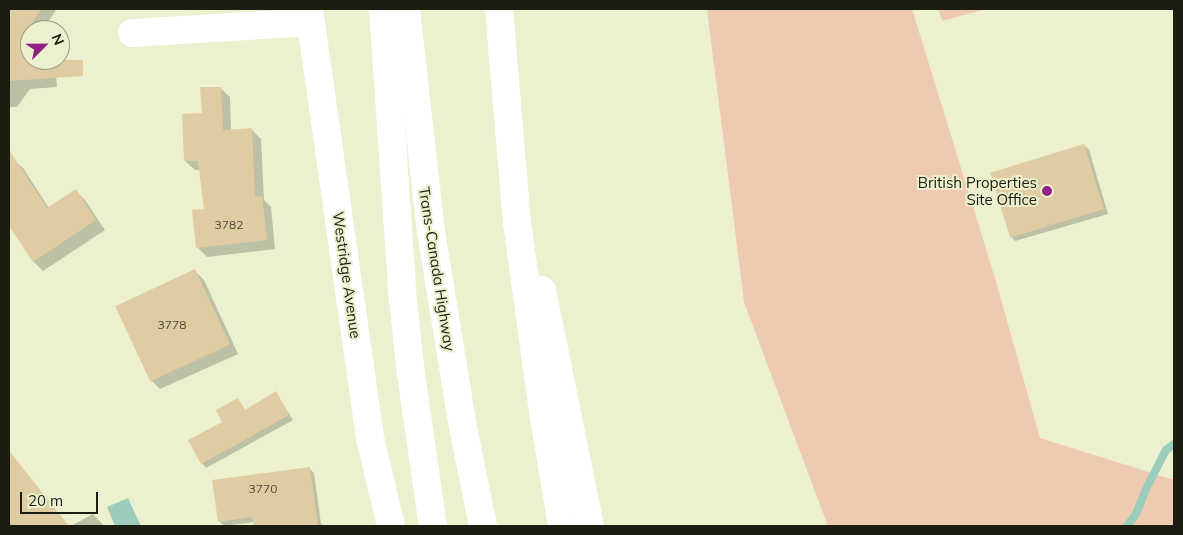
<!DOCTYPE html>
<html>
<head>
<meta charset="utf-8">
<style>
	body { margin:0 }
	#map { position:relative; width:1183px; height:535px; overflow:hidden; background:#ecf0ce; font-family:Mulish,sans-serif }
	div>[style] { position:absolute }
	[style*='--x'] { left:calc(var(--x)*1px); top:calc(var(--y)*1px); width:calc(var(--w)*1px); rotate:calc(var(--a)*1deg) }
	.green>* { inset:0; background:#eecab1 }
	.water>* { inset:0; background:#9bceba }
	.shadow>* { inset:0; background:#0003 }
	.stream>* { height:8px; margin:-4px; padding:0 4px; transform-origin:4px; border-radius:4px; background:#9bceba }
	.building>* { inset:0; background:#e0cca2; transform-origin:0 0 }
	.minor>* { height:28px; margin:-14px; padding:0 14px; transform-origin:14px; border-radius:14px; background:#fff }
	.highway>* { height:28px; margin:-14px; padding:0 14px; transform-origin:14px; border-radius:14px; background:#fff }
	.dots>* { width:14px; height:14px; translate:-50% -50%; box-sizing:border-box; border:2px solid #ecf0ce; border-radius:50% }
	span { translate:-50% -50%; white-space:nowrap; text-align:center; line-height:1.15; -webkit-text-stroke:4px #ecf0ce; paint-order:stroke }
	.number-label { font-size:12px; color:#4d4935 }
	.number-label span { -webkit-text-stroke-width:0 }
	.poi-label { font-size:15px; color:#1c1d11 }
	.right { translate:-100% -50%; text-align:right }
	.street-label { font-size:15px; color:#1c1d11 }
	.frame { position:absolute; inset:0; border:10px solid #1c1d11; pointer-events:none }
	.north { position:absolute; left:20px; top:20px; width:50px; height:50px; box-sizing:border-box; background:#ecf0ce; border:1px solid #999c82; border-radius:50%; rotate:67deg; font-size:14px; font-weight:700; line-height:20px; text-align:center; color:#1c1d11 }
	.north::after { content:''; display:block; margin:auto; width:18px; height:22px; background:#8f2284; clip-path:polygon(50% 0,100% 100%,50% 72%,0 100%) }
	.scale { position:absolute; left:20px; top:492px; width:78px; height:22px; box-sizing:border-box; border:2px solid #1c1d11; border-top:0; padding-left:6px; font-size:15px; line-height:18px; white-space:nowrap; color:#1c1d11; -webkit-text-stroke:4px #ecf0ce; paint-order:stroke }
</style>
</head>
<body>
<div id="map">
	<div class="green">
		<div style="clip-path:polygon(707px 9px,912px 9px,995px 278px,1040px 438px,1174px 480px,1174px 526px,828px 526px,744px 302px)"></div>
		<div style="clip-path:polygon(938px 9px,985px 9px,942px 21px)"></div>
	</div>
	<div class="water">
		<div style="clip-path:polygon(128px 498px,141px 526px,115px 526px,107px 507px)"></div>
	</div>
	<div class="shadow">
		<div style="clip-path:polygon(13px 9px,56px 10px,43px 30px,30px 30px,30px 60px,55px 60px,57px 87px,30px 89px,17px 107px,9px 107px,9px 15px)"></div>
		<div style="clip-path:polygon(220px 88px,230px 97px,231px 130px,251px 129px,261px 139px,264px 200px,271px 207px,275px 249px,207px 257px,198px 248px,205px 210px,200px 170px,195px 170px,185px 161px,203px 114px)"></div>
		<div style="clip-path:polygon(1084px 145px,1089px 150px,1108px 214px,1015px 241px,1011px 237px,991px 173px)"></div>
		<div style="clip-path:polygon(13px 159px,23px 168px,49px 208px,76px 191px,85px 200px,105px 230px,43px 271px,34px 262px,9px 224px,9px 162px)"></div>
		<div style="clip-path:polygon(195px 271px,204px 280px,238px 354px,160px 389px,151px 380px)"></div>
		<div style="clip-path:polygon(276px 393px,293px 420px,206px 468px,202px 463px,238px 400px,246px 411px)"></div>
		<div style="clip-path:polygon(9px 451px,57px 512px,39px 526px,9px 526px)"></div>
		<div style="clip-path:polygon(309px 468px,314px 473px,321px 524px,325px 526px,255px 526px,254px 522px,224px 526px,219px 521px)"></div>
		<div style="clip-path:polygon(93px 514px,104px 526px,71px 526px)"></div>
	</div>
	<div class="stream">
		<div style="--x:1127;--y:526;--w:15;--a:-53"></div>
		<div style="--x:1136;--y:514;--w:27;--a:-68"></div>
		<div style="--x:1146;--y:489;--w:44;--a:-62.9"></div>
		<div style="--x:1166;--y:450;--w:10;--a:-37"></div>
	</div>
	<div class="building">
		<div style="clip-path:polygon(9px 9px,41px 9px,32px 23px,33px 30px,30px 30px,30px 60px,83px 60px,83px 76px,9px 81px)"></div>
		<div style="clip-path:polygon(200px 87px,221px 87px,223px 130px,252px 128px,255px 197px,262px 196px,267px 240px,196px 248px,192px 210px,204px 209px,198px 161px,184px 161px,182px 114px,202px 113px)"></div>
		<div style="left:1084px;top:144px;width:68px;height:98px;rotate:73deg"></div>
		<div style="clip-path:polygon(9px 150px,47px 208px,76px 189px,96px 220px,33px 262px,9px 226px)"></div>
		<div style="left:195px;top:269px;width:83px;height:88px;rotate:65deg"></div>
		<div style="clip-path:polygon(276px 391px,289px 415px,201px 464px,188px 440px,222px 422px,216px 410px,238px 398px,245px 410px)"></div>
		<div style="clip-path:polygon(9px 451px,69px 526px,9px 526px)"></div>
		<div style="clip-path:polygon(310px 467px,318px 526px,254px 526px,252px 517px,218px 522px,212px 480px)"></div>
	</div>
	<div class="minor">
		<div style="--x:309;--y:9;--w:437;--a:81.9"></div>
		<div style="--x:371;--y:442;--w:86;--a:76.6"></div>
		<div style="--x:132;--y:33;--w:178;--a:-3.5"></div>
	</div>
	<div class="highway">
		<div style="--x:383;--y:9;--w:283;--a:86.1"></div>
		<div style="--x:402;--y:291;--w:83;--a:83.8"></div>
		<div style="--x:411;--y:374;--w:154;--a:81.8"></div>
		<div style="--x:406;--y:9;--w:224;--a:83.6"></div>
		<div style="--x:431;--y:232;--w:198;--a:80.7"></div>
		<div style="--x:463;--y:427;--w:101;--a:78.6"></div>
		<div style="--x:499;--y:9;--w:214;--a:85.2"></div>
		<div style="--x:517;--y:222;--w:192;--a:82.2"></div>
		<div style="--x:543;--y:412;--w:116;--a:80.5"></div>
		<div style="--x:542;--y:290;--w:241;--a:78.5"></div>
	</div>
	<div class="dots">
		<div style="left:1047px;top:191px;background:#8f2284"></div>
	</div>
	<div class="number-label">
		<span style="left:229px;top:225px">3782</span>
		<span style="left:172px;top:325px">3778</span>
		<span style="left:263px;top:489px">3770</span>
	</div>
	<div class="poi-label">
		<span class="right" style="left:1037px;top:191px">British Properties<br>Site Office</span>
	</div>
	<div class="street-label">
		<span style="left:437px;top:269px;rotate:81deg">Trans-Canada Highway</span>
		<span style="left:347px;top:275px;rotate:82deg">Westridge Avenue</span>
	</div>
	<div class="frame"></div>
	<div class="north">N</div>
	<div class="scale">20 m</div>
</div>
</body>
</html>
